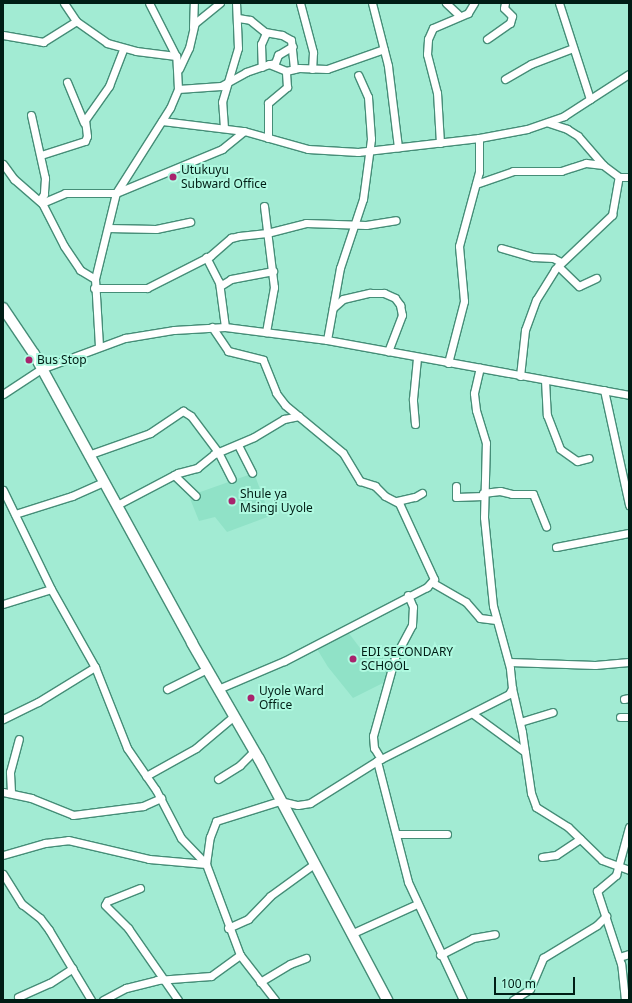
<!DOCTYPE html>
<html>
<head>
<meta charset="utf-8">
<style>
	body { margin:0 }
	#map { position:relative; width:632px; height:1003px; overflow:hidden; background:#a2ebd3; font-family:"Noto Sans",sans-serif }
	div>[style] { position:absolute }
	[style*='--x'] { left:calc(var(--x)*1px); top:calc(var(--y)*1px); width:calc(var(--w)*1px); rotate:calc(var(--a)*1deg) }
	.built>* { inset:0; background:#90e2c7 }
	.roads { filter:drop-shadow(1px 0 #458d77) drop-shadow(-1px 0 #458d77) drop-shadow(0 1px #458d77) drop-shadow(0 -1px #458d77) }
	.minor>* { height:7px; margin:-3.5px; padding:0 3.5px; transform-origin:3.5px; border-radius:3.5px; background:#fff }
	.highway>* { height:10px; margin:-5px; padding:0 5px; transform-origin:5px; border-radius:5px; background:#fff }
	.dots>* { width:11px; height:11px; translate:-50% -50%; box-sizing:border-box; border:2px solid #aff9e0; border-radius:50% }
	span { translate:-50% -50%; white-space:nowrap; text-align:center; line-height:1.15; -webkit-text-stroke:4px #aff9e0; paint-order:stroke }
	.poi-label { font-size:12px; color:#001d15 }
	.left { translate:0 -50%; text-align:left }
	.frame { position:absolute; inset:0; border:4px solid #001d15; pointer-events:none }
	.scale { position:absolute; left:494px; top:977px; width:81px; height:18px; box-sizing:border-box; border:2px solid #001d15; border-top:0; padding-left:5px; font-size:12px; line-height:14px; white-space:nowrap; color:#001d15; -webkit-text-stroke:3px #aff9e0; paint-order:stroke }
</style>
</head>
<body>
<div id="map">
	<div class="built">
		<div style="clip-path:polygon(254px 473px,270px 516px,227px 532px,215px 517px,199px 521px,189px 496px)"></div>
		<div style="clip-path:polygon(348px 632px,360px 648px,379px 651px,389px 669px,383px 683px,353px 698px,328px 667px,317px 649px)"></div>
	</div>
	<div class="roads">
		<div class="minor">
			<div style="--x:64;--y:3;--w:22;--a:56"></div>
			<div style="--x:76;--y:21;--w:38;--a:35"></div>
			<div style="--x:107;--y:43;--w:30;--a:15"></div>
			<div style="--x:136;--y:51;--w:40;--a:7.1"></div>
			<div style="--x:300;--y:3;--w:51;--a:75.1"></div>
			<div style="--x:313;--y:52;--w:17;--a:93"></div>
			<div style="--x:372;--y:3;--w:65;--a:75.7"></div>
			<div style="--x:388;--y:66;--w:82;--a:83"></div>
			<div style="--x:446;--y:3;--w:19;--a:43"></div>
			<div style="--x:559;--y:3;--w:101;--a:72.1"></div>
			<div style="--x:238;--y:18;--w:12;--a:9"></div>
			<div style="--x:250;--y:20;--w:21;--a:39"></div>
			<div style="--x:266;--y:33;--w:12;--a:114"></div>
			<div style="--x:261;--y:44;--w:23;--a:88"></div>
			<div style="--x:193;--y:27;--w:24;--a:-88"></div>
			<div style="--x:265;--y:32;--w:17;--a:10"></div>
			<div style="--x:282;--y:35;--w:10;--a:29"></div>
			<div style="--x:291;--y:40;--w:29;--a:84"></div>
			<div style="--x:3;--y:35;--w:41;--a:9.9"></div>
			<div style="--x:43;--y:42;--w:39;--a:-32"></div>
			<div style="--x:487;--y:39;--w:28;--a:-35"></div>
			<div style="--x:510;--y:23;--w:7;--a:-74"></div>
			<div style="--x:512;--y:16;--w:11;--a:-135"></div>
			<div style="--x:504;--y:8;--w:5;--a:-79"></div>
			<div style="--x:271;--y:64;--w:4;--a:-14"></div>
			<div style="--x:275;--y:63;--w:9;--a:-69"></div>
			<div style="--x:278;--y:55;--w:17;--a:-31"></div>
			<div style="--x:179;--y:69;--w:23;--a:-65"></div>
			<div style="--x:189;--y:48;--w:26;--a:-77"></div>
			<div style="--x:195;--y:23;--w:32;--a:-39"></div>
			<div style="--x:505;--y:79;--w:30;--a:-30"></div>
			<div style="--x:531;--y:64;--w:45;--a:-20.9"></div>
			<div style="--x:67;--y:82;--w:44;--a:67.5"></div>
			<div style="--x:178;--y:89;--w:43;--a:-4"></div>
			<div style="--x:221;--y:86;--w:29;--a:-29"></div>
			<div style="--x:246;--y:72;--w:24;--a:-19"></div>
			<div style="--x:269;--y:64;--w:18;--a:22"></div>
			<div style="--x:286;--y:71;--w:13;--a:-13"></div>
			<div style="--x:299;--y:68;--w:28;--a:2"></div>
			<div style="--x:327;--y:69;--w:60;--a:-19.3"></div>
			<div style="--x:31;--y:115;--w:65;--a:77.5"></div>
			<div style="--x:45;--y:178;--w:16;--a:94"></div>
			<div style="--x:44;--y:194;--w:7;--a:124"></div>
			<div style="--x:162;--y:121;--w:83;--a:7"></div>
			<div style="--x:244;--y:131;--w:66;--a:15.7"></div>
			<div style="--x:308;--y:149;--w:50;--a:3.4"></div>
			<div style="--x:358;--y:152;--w:122;--a:-6.6"></div>
			<div style="--x:479;--y:138;--w:49;--a:-10.6"></div>
			<div style="--x:527;--y:129;--w:39;--a:-19"></div>
			<div style="--x:564;--y:116;--w:77;--a:-32.9"></div>
			<div style="--x:549;--y:123;--w:19;--a:18"></div>
			<div style="--x:567;--y:129;--w:13;--a:32"></div>
			<div style="--x:578;--y:136;--w:38;--a:49"></div>
			<div style="--x:603;--y:165;--w:20;--a:37"></div>
			<div style="--x:619;--y:177;--w:10;--a:0"></div>
			<div style="--x:224;--y:128;--w:26;--a:-94"></div>
			<div style="--x:222;--y:102;--w:56;--a:-73.5"></div>
			<div style="--x:238;--y:48;--w:45;--a:-92.5"></div>
			<div style="--x:268;--y:138;--w:35;--a:-90"></div>
			<div style="--x:268;--y:103;--w:25;--a:-40"></div>
			<div style="--x:287;--y:87;--w:16;--a:-94"></div>
			<div style="--x:440;--y:143;--w:50;--a:-93.4"></div>
			<div style="--x:437;--y:93;--w:40;--a:-104.4"></div>
			<div style="--x:427;--y:54;--w:15;--a:-86"></div>
			<div style="--x:428;--y:39;--w:12;--a:-66"></div>
			<div style="--x:433;--y:28;--w:38;--a:-23"></div>
			<div style="--x:468;--y:13;--w:12;--a:-59"></div>
			<div style="--x:41;--y:155;--w:46;--a:-17.7"></div>
			<div style="--x:85;--y:141;--w:5;--a:-68"></div>
			<div style="--x:87;--y:136;--w:16;--a:-97"></div>
			<div style="--x:85;--y:120;--w:42;--a:-54.8"></div>
			<div style="--x:109;--y:86;--w:40;--a:-69"></div>
			<div style="--x:3;--y:164;--w:19;--a:54"></div>
			<div style="--x:14;--y:179;--w:37;--a:41"></div>
			<div style="--x:42;--y:203;--w:48;--a:62.9"></div>
			<div style="--x:64;--y:246;--w:29;--a:56"></div>
			<div style="--x:80;--y:270;--w:17;--a:31"></div>
			<div style="--x:476;--y:184;--w:39;--a:-19"></div>
			<div style="--x:513;--y:171;--w:48;--a:0"></div>
			<div style="--x:561;--y:171;--w:26;--a:-18"></div>
			<div style="--x:586;--y:163;--w:17;--a:7"></div>
			<div style="--x:42;--y:203;--w:25;--a:-23"></div>
			<div style="--x:65;--y:193;--w:51;--a:0"></div>
			<div style="--x:116;--y:193;--w:115;--a:-22.5"></div>
			<div style="--x:222;--y:149;--w:28;--a:-39"></div>
			<div style="--x:264;--y:206;--w:82;--a:83"></div>
			<div style="--x:274;--y:287;--w:46;--a:100.1"></div>
			<div style="--x:108;--y:228;--w:48;--a:1.2"></div>
			<div style="--x:156;--y:229;--w:35;--a:-12"></div>
			<div style="--x:501;--y:248;--w:33;--a:16"></div>
			<div style="--x:533;--y:257;--w:20;--a:3"></div>
			<div style="--x:553;--y:258;--w:9;--a:27"></div>
			<div style="--x:206;--y:257;--w:28;--a:63"></div>
			<div style="--x:219;--y:282;--w:45;--a:82.4"></div>
			<div style="--x:558;--y:266;--w:29;--a:44"></div>
			<div style="--x:579;--y:286;--w:19;--a:-25"></div>
			<div style="--x:220;--y:286;--w:13;--a:-32"></div>
			<div style="--x:231;--y:279;--w:43;--a:-10.8"></div>
			<div style="--x:94;--y:288;--w:53;--a:0"></div>
			<div style="--x:147;--y:288;--w:71;--a:-26.9"></div>
			<div style="--x:210;--y:256;--w:28;--a:-41"></div>
			<div style="--x:231;--y:238;--w:8;--a:-14"></div>
			<div style="--x:239;--y:236;--w:28;--a:-6"></div>
			<div style="--x:267;--y:233;--w:40;--a:-14.4"></div>
			<div style="--x:306;--y:223;--w:60;--a:1.9"></div>
			<div style="--x:366;--y:225;--w:30;--a:-9"></div>
			<div style="--x:333;--y:308;--w:13;--a:-42"></div>
			<div style="--x:343;--y:299;--w:28;--a:-13"></div>
			<div style="--x:370;--y:293;--w:14;--a:0"></div>
			<div style="--x:384;--y:293;--w:12;--a:24"></div>
			<div style="--x:395;--y:298;--w:9;--a:54"></div>
			<div style="--x:400;--y:305;--w:10;--a:79"></div>
			<div style="--x:402;--y:315;--w:39;--a:111"></div>
			<div style="--x:212;--y:327;--w:29;--a:56"></div>
			<div style="--x:228;--y:351;--w:36;--a:14"></div>
			<div style="--x:263;--y:360;--w:35;--a:68"></div>
			<div style="--x:276;--y:393;--w:15;--a:53"></div>
			<div style="--x:285;--y:405;--w:75;--a:39.6"></div>
			<div style="--x:343;--y:453;--w:33;--a:59"></div>
			<div style="--x:360;--y:481;--w:16;--a:18"></div>
			<div style="--x:375;--y:486;--w:14;--a:45"></div>
			<div style="--x:385;--y:496;--w:16;--a:27"></div>
			<div style="--x:399;--y:503;--w:84;--a:65.3"></div>
			<div style="--x:434;--y:579;--w:11;--a:131"></div>
			<div style="--x:427;--y:587;--w:161;--a:152.6"></div>
			<div style="--x:284;--y:661;--w:72;--a:157"></div>
			<div style="--x:327;--y:340;--w:73;--a:-79.8"></div>
			<div style="--x:340;--y:268;--w:73;--a:-71.6"></div>
			<div style="--x:363;--y:199;--w:61;--a:-82.4"></div>
			<div style="--x:371;--y:139;--w:42;--a:-94.1"></div>
			<div style="--x:368;--y:97;--w:24;--a:-114"></div>
			<div style="--x:99;--y:346;--w:67;--a:-93.4"></div>
			<div style="--x:95;--y:279;--w:89;--a:-76.3"></div>
			<div style="--x:116;--y:193;--w:101;--a:-57.6"></div>
			<div style="--x:170;--y:108;--w:21;--a:-67"></div>
			<div style="--x:178;--y:89;--w:33;--a:-93"></div>
			<div style="--x:176;--y:56;--w:59;--a:-117"></div>
			<div style="--x:448;--y:363;--w:64;--a:-75.5"></div>
			<div style="--x:464;--y:301;--w:55;--a:-95.2"></div>
			<div style="--x:459;--y:246;--w:77;--a:-74.9"></div>
			<div style="--x:479;--y:172;--w:34;--a:-90"></div>
			<div style="--x:520;--y:376;--w:46;--a:-83.8"></div>
			<div style="--x:525;--y:330;--w:32;--a:-70"></div>
			<div style="--x:536;--y:300;--w:36;--a:-58"></div>
			<div style="--x:555;--y:269;--w:79;--a:-43.5"></div>
			<div style="--x:612;--y:215;--w:39;--a:-80"></div>
			<div style="--x:545;--y:380;--w:35;--a:87"></div>
			<div style="--x:547;--y:415;--w:36;--a:69"></div>
			<div style="--x:560;--y:449;--w:21;--a:35"></div>
			<div style="--x:577;--y:461;--w:12;--a:-14"></div>
			<div style="--x:604;--y:390;--w:118;--a:77.7"></div>
			<div style="--x:3;--y:394;--w:45;--a:-33.3"></div>
			<div style="--x:41;--y:369;--w:90;--a:-20.3"></div>
			<div style="--x:125;--y:338;--w:50;--a:-9.3"></div>
			<div style="--x:174;--y:330;--w:51;--a:-3.4"></div>
			<div style="--x:225;--y:327;--w:103;--a:7.3"></div>
			<div style="--x:327;--y:340;--w:307;--a:10.3"></div>
			<div style="--x:415;--y:424;--w:25;--a:-95"></div>
			<div style="--x:413;--y:399;--w:41;--a:-84.4"></div>
			<div style="--x:238;--y:445;--w:31;--a:63"></div>
			<div style="--x:88;--y:455;--w:66;--a:-19.5"></div>
			<div style="--x:150;--y:433;--w:40;--a:-34"></div>
			<div style="--x:183;--y:411;--w:9;--a:32"></div>
			<div style="--x:191;--y:416;--w:45;--a:53.1"></div>
			<div style="--x:218;--y:452;--w:30;--a:63"></div>
			<div style="--x:174;--y:475;--w:30;--a:44"></div>
			<div style="--x:456;--y:486;--w:11;--a:90"></div>
			<div style="--x:456;--y:497;--w:27;--a:-2"></div>
			<div style="--x:3;--y:490;--w:110;--a:64.1"></div>
			<div style="--x:51;--y:589;--w:90;--a:60.6"></div>
			<div style="--x:95;--y:667;--w:87;--a:68.4"></div>
			<div style="--x:127;--y:748;--w:51;--a:55.4"></div>
			<div style="--x:156;--y:790;--w:54;--a:62.5"></div>
			<div style="--x:181;--y:838;--w:36;--a:46"></div>
			<div style="--x:206;--y:864;--w:97;--a:69.5"></div>
			<div style="--x:240;--y:955;--w:57;--a:52.1"></div>
			<div style="--x:483;--y:493;--w:17;--a:-7"></div>
			<div style="--x:500;--y:491;--w:12;--a:14"></div>
			<div style="--x:512;--y:494;--w:21;--a:0"></div>
			<div style="--x:533;--y:494;--w:35;--a:68"></div>
			<div style="--x:397;--y:501;--w:18;--a:-13"></div>
			<div style="--x:415;--y:497;--w:8;--a:-30"></div>
			<div style="--x:117;--y:505;--w:69;--a:-27.7"></div>
			<div style="--x:178;--y:473;--w:20;--a:-15"></div>
			<div style="--x:197;--y:468;--w:22;--a:-39"></div>
			<div style="--x:214;--y:454;--w:43;--a:-23"></div>
			<div style="--x:254;--y:437;--w:35;--a:-31"></div>
			<div style="--x:284;--y:419;--w:15;--a:-11"></div>
			<div style="--x:15;--y:514;--w:60;--a:-17.5"></div>
			<div style="--x:72;--y:496;--w:35;--a:-24"></div>
			<div style="--x:556;--y:547;--w:74;--a:-10.9"></div>
			<div style="--x:433;--y:583;--w:38;--a:30"></div>
			<div style="--x:466;--y:602;--w:21;--a:49"></div>
			<div style="--x:480;--y:618;--w:16;--a:7"></div>
			<div style="--x:3;--y:604;--w:50;--a:-17.4"></div>
			<div style="--x:509;--y:662;--w:86;--a:2"></div>
			<div style="--x:595;--y:665;--w:34;--a:-5"></div>
			<div style="--x:512;--y:688;--w:45;--a:77.2"></div>
			<div style="--x:522;--y:732;--w:62;--a:81.6"></div>
			<div style="--x:531;--y:793;--w:15;--a:70"></div>
			<div style="--x:536;--y:807;--w:38;--a:32"></div>
			<div style="--x:568;--y:827;--w:47;--a:44.1"></div>
			<div style="--x:602;--y:860;--w:29;--a:20"></div>
			<div style="--x:167;--y:689;--w:45;--a:-26.6"></div>
			<div style="--x:624;--y:699;--w:5;--a:-11"></div>
			<div style="--x:473;--y:714;--w:64;--a:36.2"></div>
			<div style="--x:620;--y:717;--w:9;--a:0"></div>
			<div style="--x:3;--y:719;--w:39;--a:-26"></div>
			<div style="--x:38;--y:702;--w:67;--a:-31.6"></div>
			<div style="--x:520;--y:722;--w:34;--a:-17"></div>
			<div style="--x:381;--y:759;--w:13;--a:-122"></div>
			<div style="--x:374;--y:748;--w:12;--a:-95"></div>
			<div style="--x:373;--y:736;--w:82;--a:-74.4"></div>
			<div style="--x:395;--y:657;--w:36;--a:-62"></div>
			<div style="--x:412;--y:625;--w:18;--a:-87"></div>
			<div style="--x:413;--y:607;--w:13;--a:-113"></div>
			<div style="--x:377;--y:761;--w:125;--a:75.6"></div>
			<div style="--x:408;--y:882;--w:130;--a:65"></div>
			<div style="--x:146;--y:776;--w:57;--a:-29.2"></div>
			<div style="--x:196;--y:748;--w:50;--a:-40.1"></div>
			<div style="--x:218;--y:779;--w:26;--a:-32"></div>
			<div style="--x:240;--y:765;--w:20;--a:-45"></div>
			<div style="--x:3;--y:792;--w:29;--a:12"></div>
			<div style="--x:31;--y:798;--w:45;--a:22"></div>
			<div style="--x:73;--y:815;--w:71;--a:-7.3"></div>
			<div style="--x:143;--y:806;--w:20;--a:-24"></div>
			<div style="--x:11;--y:792;--w:20;--a:-93"></div>
			<div style="--x:10;--y:772;--w:34;--a:-75"></div>
			<div style="--x:397;--y:834;--w:50;--a:0"></div>
			<div style="--x:3;--y:855;--w:44;--a:-15.9"></div>
			<div style="--x:45;--y:843;--w:23;--a:-7"></div>
			<div style="--x:68;--y:840;--w:83;--a:13.2"></div>
			<div style="--x:149;--y:859;--w:57;--a:5"></div>
			<div style="--x:206;--y:864;--w:27;--a:-82"></div>
			<div style="--x:210;--y:837;--w:17;--a:-69"></div>
			<div style="--x:216;--y:821;--w:67;--a:-17.4"></div>
			<div style="--x:280;--y:801;--w:18;--a:13"></div>
			<div style="--x:298;--y:805;--w:12;--a:-9"></div>
			<div style="--x:310;--y:803;--w:79;--a:-32.1"></div>
			<div style="--x:377;--y:761;--w:148;--a:-26.9"></div>
			<div style="--x:509;--y:694;--w:7;--a:-63"></div>
			<div style="--x:512;--y:688;--w:20;--a:-96"></div>
			<div style="--x:510;--y:668;--w:64;--a:-105.3"></div>
			<div style="--x:493;--y:606;--w:89;--a:-95.8"></div>
			<div style="--x:484;--y:517;--w:74;--a:-88.5"></div>
			<div style="--x:486;--y:443;--w:34;--a:-107"></div>
			<div style="--x:476;--y:410;--w:17;--a:-97"></div>
			<div style="--x:474;--y:393;--w:26;--a:-77"></div>
			<div style="--x:542;--y:857;--w:14;--a:-8"></div>
			<div style="--x:556;--y:855;--w:29;--a:-34"></div>
			<div style="--x:3;--y:874;--w:36;--a:58"></div>
			<div style="--x:22;--y:904;--w:23;--a:38"></div>
			<div style="--x:40;--y:918;--w:15;--a:53"></div>
			<div style="--x:49;--y:930;--w:82;--a:59"></div>
			<div style="--x:140;--y:888;--w:35;--a:158"></div>
			<div style="--x:107;--y:901;--w:4;--a:117"></div>
			<div style="--x:105;--y:905;--w:33;--a:45"></div>
			<div style="--x:128;--y:928;--w:88;--a:55.2"></div>
			<div style="--x:228;--y:928;--w:22;--a:-24"></div>
			<div style="--x:248;--y:919;--w:32;--a:-46"></div>
			<div style="--x:270;--y:896;--w:54;--a:-36"></div>
			<div style="--x:353;--y:933;--w:70;--a:-24.4"></div>
			<div style="--x:440;--y:955;--w:37;--a:-27"></div>
			<div style="--x:473;--y:938;--w:22;--a:-10"></div>
			<div style="--x:619;--y:957;--w:10;--a:-17"></div>
			<div style="--x:260;--y:982;--w:35;--a:-31"></div>
			<div style="--x:290;--y:964;--w:17;--a:-21"></div>
			<div style="--x:18;--y:997;--w:35;--a:-24"></div>
			<div style="--x:50;--y:983;--w:27;--a:-33"></div>
			<div style="--x:103;--y:1000;--w:26;--a:-28"></div>
			<div style="--x:126;--y:988;--w:32;--a:-14"></div>
			<div style="--x:157;--y:980;--w:54;--a:-4.2"></div>
			<div style="--x:211;--y:976;--w:36;--a:-36"></div>
			<div style="--x:513;--y:1000;--w:20;--a:-33"></div>
			<div style="--x:530;--y:989;--w:34;--a:-67"></div>
			<div style="--x:543;--y:958;--w:63;--a:-31.4"></div>
			<div style="--x:597;--y:925;--w:13;--a:-45"></div>
			<div style="--x:625;--y:1000;--w:36;--a:-96"></div>
			<div style="--x:621;--y:964;--w:77;--a:-108.2"></div>
			<div style="--x:597;--y:891;--w:25;--a:-40"></div>
			<div style="--x:616;--y:875;--w:50;--a:-74.8"></div>
		</div>
		<div class="highway">
			<div style="--x:3;--y:308;--w:55;--a:56"></div>
			<div style="--x:34;--y:354;--w:329;--a:61.3"></div>
			<div style="--x:192;--y:643;--w:134;--a:60"></div>
			<div style="--x:259;--y:759;--w:273;--a:62"></div>
		</div>
	</div>
	<div class="dots">
		<div style="left:173px;top:177px;background:#a8236d"></div>
		<div style="left:29px;top:360px;background:#a8236d"></div>
		<div style="left:232px;top:501px;background:#a8236d"></div>
		<div style="left:353px;top:659px;background:#a8236d"></div>
		<div style="left:251px;top:698px;background:#a8236d"></div>
	</div>
	<div class="poi-label">
		<span class="left" style="left:181px;top:177px">Utukuyu<br>Subward Office</span>
		<span class="left" style="left:37px;top:360px">Bus Stop</span>
		<span class="left" style="left:240px;top:501px">Shule ya<br>Msingi Uyole</span>
		<span class="left" style="left:361px;top:659px">EDI SECONDARY<br>SCHOOL</span>
		<span class="left" style="left:259px;top:698px">Uyole Ward<br>Office</span>
	</div>
	<div class="frame"></div>
	<div class="scale">100 m</div>
</div>
</body>
</html>
